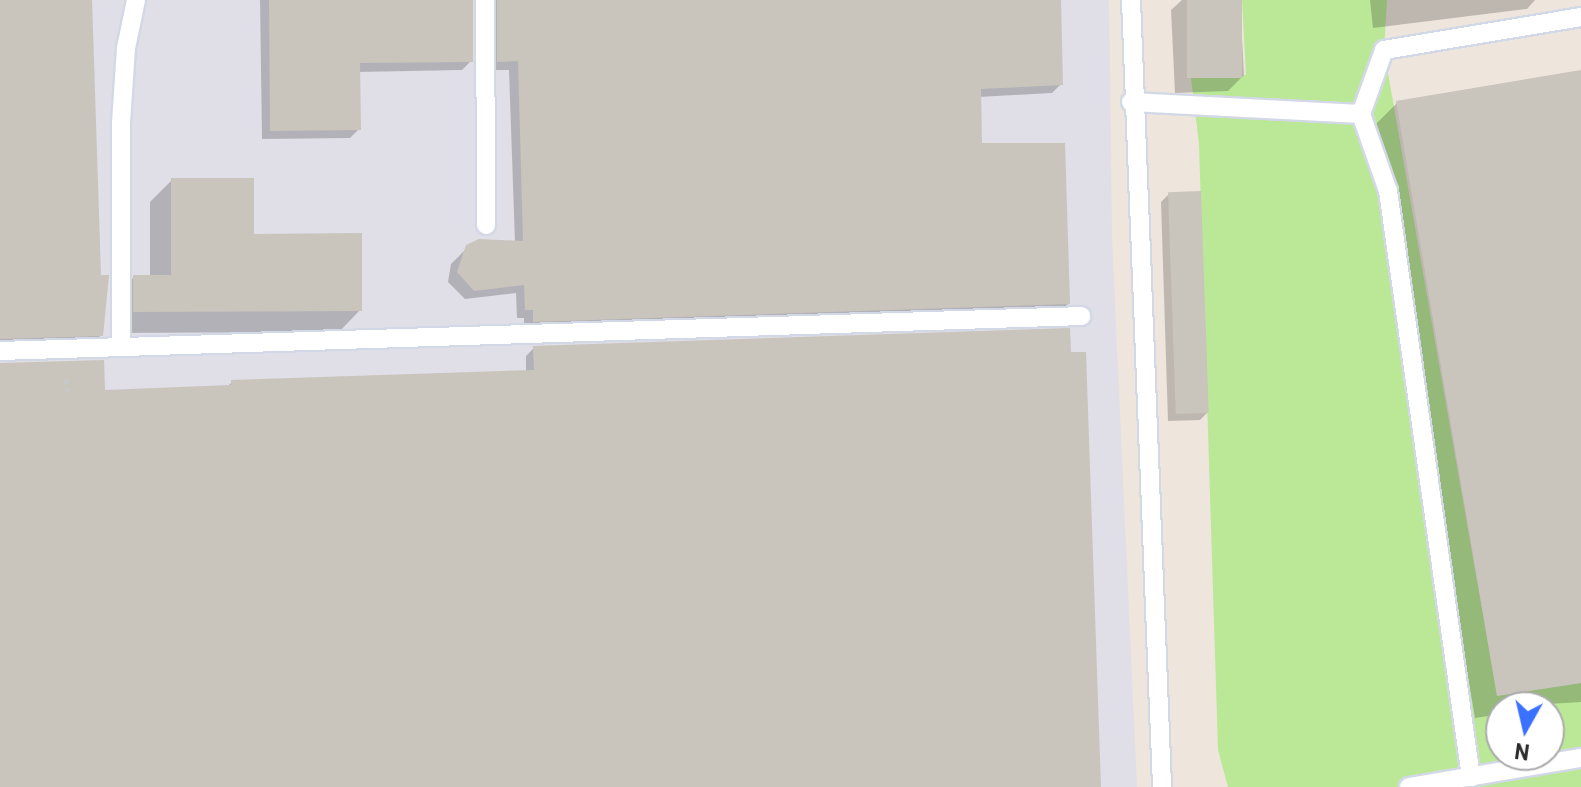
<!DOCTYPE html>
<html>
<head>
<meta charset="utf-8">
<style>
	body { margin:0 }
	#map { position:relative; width:1581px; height:787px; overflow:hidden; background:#eee5dd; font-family:Barlow,sans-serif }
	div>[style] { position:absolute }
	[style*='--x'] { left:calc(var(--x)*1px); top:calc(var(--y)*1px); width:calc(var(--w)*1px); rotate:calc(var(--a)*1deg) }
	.industrial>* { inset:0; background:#e0dee7 }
	.green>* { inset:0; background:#bbe897 }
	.shadow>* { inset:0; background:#0003 }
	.building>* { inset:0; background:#c9c4bc; transform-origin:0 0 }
	.path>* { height:5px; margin-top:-2.5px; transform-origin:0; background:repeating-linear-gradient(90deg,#c8c8c8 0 6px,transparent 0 10px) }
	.roads { filter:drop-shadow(2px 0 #d2d8e5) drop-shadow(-2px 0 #d2d8e5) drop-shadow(0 2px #d2d8e5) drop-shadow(0 -2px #d2d8e5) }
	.lane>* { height:18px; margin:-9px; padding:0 9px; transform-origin:9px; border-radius:9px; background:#fff }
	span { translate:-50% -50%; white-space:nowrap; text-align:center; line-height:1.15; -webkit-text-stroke:8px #fff; paint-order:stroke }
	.north { position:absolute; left:1485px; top:691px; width:80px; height:80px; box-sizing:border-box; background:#fff; border:2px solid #ababab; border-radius:50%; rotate:188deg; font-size:22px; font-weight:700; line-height:32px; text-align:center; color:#2c2c2c }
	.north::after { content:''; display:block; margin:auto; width:28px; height:36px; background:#3a72ff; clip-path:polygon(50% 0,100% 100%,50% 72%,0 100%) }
</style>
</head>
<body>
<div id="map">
	<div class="industrial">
		<div style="clip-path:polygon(0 0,1109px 0,1112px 236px,1137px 787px,0 787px)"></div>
	</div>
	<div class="green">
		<div style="clip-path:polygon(evenodd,1242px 0,1387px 0,1384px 50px,1497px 695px,1581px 683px,1581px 787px,1228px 787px,1218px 750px,1199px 144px,1191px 78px,1246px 75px,1242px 0,1501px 707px,1549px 707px,1549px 755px,1501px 755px,1501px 707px)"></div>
	</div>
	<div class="shadow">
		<div style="clip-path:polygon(0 0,90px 0,101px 335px,93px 343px,0 346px)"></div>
		<div style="clip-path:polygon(260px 0,472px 0,471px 61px,462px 70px,358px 72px,359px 129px,350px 138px,262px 139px)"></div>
		<div style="clip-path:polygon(481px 0,1059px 0,1061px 84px,1052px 93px,979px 97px,980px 145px,1068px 304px,1058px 313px,524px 330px,524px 318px,517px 318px,516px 293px,465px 299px,448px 282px,451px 264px,471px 244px,515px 243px,509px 70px,489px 70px)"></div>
		<div style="clip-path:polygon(1182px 0,1240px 0,1244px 75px,1228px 91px,1175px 93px,1171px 10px)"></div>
		<div style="clip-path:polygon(1370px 0,1535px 0,1527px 9px,1373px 28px)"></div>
		<div style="clip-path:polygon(1581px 72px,1581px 702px,1501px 707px,1501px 714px,1475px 718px,1374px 126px,1397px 103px)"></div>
		<div style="clip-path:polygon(172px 180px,252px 236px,360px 310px,339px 332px,112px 333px,112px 299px,134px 277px,150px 277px,150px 202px)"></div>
		<div style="clip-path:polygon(1169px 194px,1208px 412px,1200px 420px,1168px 421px,1161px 202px)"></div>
		<div style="clip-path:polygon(534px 348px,1099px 787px,0 787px,0 365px,103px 392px,227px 387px,232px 382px,526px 373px,526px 356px)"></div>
	</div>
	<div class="building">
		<div style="clip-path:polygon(0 0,92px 0,101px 275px,109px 275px,103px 336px,0 339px)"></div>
		<div style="clip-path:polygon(269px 0,473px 0,473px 62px,360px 63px,361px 130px,270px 131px)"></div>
		<div style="clip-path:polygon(497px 0,1061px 0,1063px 85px,981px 89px,982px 143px,1065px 143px,1070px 304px,533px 322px,533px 310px,525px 310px,524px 285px,474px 291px,457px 272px,466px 245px,479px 239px,523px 241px,518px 61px,497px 62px)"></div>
		<div style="left:1187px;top:0;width:55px;height:78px"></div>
		<div style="clip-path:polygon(1581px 70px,1581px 683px,1497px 696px,1396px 101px)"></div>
		<div style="clip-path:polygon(171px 178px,254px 178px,254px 234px,362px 233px,362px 311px,133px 312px,133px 275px,171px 275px)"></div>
		<div style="left:1201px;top:191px;width:222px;height:33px;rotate:88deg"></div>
		<div style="clip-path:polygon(1070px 328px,1071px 352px,1086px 352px,1101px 787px,0 787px,0 363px,104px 360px,105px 390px,231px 385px,231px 380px,534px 370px,533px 346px)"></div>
	</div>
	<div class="path">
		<div style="--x:66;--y:378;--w:13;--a:86"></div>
	</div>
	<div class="roads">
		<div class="lane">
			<div style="--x:485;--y:0;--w:225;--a:89.7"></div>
			<div style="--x:1131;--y:0;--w:788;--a:87.74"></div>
			<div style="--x:1131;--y:102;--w:230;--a:3"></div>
			<div style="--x:1361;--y:114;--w:68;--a:-70.2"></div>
			<div style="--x:1384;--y:50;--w:200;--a:-9.5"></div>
			<div style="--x:1361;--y:114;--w:82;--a:70.7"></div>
			<div style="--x:1388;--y:191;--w:592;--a:81.94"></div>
			<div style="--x:121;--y:345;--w:222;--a:-90"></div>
			<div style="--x:121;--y:123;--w:75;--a:-86.2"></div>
			<div style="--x:126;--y:48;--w:49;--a:-78.2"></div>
			<div style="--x:0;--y:351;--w:1082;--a:-1.85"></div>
			<div style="--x:1409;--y:787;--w:174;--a:-9.6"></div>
		</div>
	</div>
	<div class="north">N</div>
</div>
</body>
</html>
